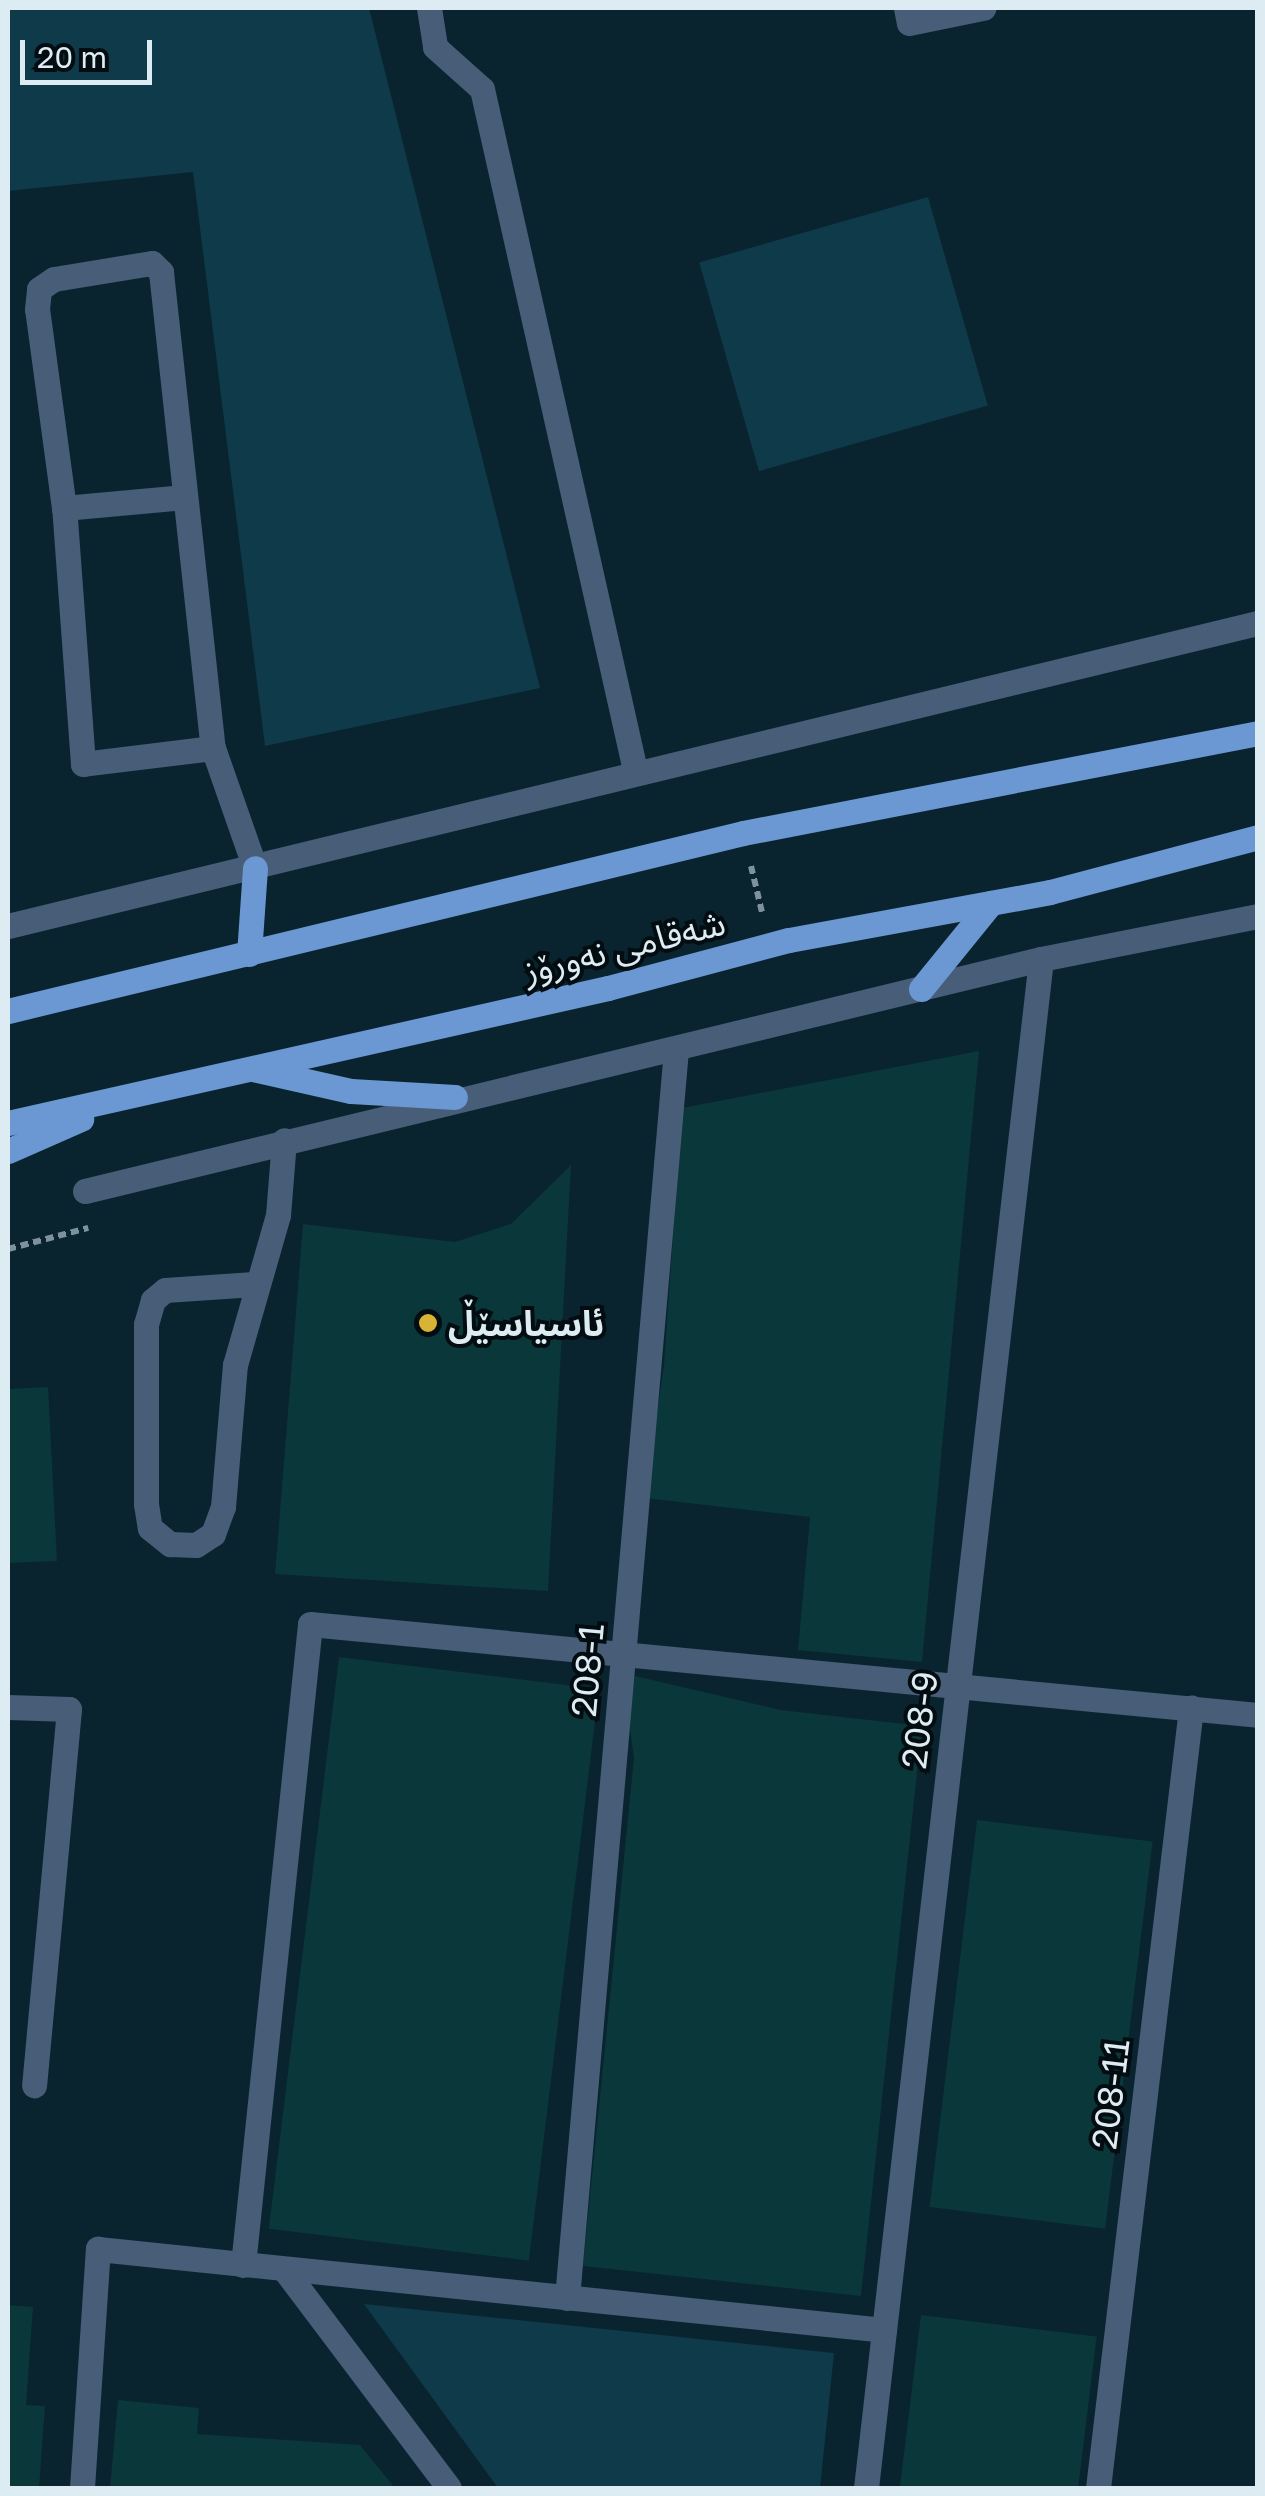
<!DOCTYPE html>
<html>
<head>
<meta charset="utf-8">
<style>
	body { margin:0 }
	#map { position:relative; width:1265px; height:2496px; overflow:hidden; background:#09242f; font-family:"Golos Text","Noto Sans Arabic",sans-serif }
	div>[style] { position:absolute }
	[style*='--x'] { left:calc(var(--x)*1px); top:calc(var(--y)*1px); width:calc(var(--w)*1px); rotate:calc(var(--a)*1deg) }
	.green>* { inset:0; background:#0e3a4a; transform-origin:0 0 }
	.building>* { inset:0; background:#0a3739; transform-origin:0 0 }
	.path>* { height:6px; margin-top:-3px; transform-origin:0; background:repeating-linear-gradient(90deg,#7d929a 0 8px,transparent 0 13px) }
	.minor>* { height:25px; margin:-12.5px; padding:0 12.5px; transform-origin:12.5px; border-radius:12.5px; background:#475d78 }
	.major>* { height:25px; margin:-12.5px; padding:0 12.5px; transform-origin:12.5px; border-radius:12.5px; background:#6b98d2 }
	.dots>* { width:28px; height:28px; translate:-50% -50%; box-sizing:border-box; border:5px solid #030c10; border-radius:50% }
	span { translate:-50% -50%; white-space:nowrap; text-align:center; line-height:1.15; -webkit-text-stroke:8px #030c10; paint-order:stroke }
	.street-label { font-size:35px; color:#ddecf3 }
	.poi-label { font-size:35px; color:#ddecf3; font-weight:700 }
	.left { translate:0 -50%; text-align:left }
	.frame { position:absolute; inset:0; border:10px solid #ddecf3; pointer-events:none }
	.scale { position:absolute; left:20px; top:40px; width:132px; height:45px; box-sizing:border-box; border:5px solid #ddecf3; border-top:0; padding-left:12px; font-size:30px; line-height:35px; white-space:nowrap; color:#ddecf3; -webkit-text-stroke:8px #030c10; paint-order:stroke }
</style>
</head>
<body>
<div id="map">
	<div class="green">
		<div style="clip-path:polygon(8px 8px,369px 8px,540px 688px,265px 746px,193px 172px,8px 191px)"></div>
		<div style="left:928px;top:197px;width:217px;height:238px;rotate:74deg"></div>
		<div style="clip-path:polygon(364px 2304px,834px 2353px,820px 2488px,498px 2488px)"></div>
	</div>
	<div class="building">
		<div style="clip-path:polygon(979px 1051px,922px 1662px,798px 1650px,810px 1517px,645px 1498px,664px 1365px,682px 1108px)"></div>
		<div style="clip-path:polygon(571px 1165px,548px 1591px,275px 1574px,303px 1224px,455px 1242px,511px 1224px)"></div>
		<div style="clip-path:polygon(48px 1387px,57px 1561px,8px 1563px,8px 1389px)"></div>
		<div style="left:339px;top:1657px;width:262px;height:576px;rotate:7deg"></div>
		<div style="clip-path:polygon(622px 1673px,781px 1710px,922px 1726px,861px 2296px,583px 2266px,634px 1758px)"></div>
		<div style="left:977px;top:1820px;width:177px;height:390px;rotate:7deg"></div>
		<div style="clip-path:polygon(8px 2305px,33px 2307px,26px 2405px,45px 2406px,39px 2488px,8px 2488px)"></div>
		<div style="left:921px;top:2315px;width:177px;height:174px;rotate:7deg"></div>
		<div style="clip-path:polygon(118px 2400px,199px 2408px,197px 2434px,360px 2445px,395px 2488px,110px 2488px)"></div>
	</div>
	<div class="path">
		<div style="--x:751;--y:866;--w:47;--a:76.6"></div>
		<div style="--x:8;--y:1249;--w:83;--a:-14.7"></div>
	</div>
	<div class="minor">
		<div style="--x:429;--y:8;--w:39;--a:81"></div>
		<div style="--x:435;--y:47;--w:63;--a:41.8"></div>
		<div style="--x:482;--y:89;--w:698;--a:77.34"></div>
		<div style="--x:906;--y:8;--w:15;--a:79"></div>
		<div style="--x:909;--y:23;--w:76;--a:-11.5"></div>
		<div style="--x:64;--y:508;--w:121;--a:-5.2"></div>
		<div style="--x:213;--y:748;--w:131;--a:173"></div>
		<div style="--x:83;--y:764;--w:257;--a:-94.2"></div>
		<div style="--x:64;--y:508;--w:201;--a:-97.7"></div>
		<div style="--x:37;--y:309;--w:20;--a:-84"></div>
		<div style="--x:39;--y:289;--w:18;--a:-34"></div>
		<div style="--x:54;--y:279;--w:99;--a:-9.3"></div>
		<div style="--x:152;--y:263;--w:13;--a:45"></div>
		<div style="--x:161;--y:272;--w:479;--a:83.8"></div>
		<div style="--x:213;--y:748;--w:127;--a:70.7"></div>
		<div style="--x:8;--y:926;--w:1286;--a:-13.63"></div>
		<div style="--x:85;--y:1191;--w:984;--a:-13.64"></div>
		<div style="--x:1041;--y:959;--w:221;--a:-11.2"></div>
		<div style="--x:254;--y:1284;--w:89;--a:176.1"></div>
		<div style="--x:165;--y:1290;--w:16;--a:140"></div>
		<div style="--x:153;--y:1300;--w:25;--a:106"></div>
		<div style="--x:146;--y:1324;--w:180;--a:90"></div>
		<div style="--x:146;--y:1504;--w:24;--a:81"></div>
		<div style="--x:150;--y:1528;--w:26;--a:39"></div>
		<div style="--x:170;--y:1544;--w:26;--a:2"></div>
		<div style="--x:196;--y:1545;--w:20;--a:-33"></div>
		<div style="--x:213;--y:1534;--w:29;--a:-70"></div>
		<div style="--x:223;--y:1507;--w:143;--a:-85.2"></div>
		<div style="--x:235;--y:1365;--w:156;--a:-74"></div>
		<div style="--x:278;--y:1215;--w:75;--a:-85.4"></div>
		<div style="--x:8;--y:1707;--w:61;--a:1.9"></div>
		<div style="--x:69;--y:1709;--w:378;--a:95.3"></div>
		<div style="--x:243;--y:2265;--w:644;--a:-84.03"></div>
		<div style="--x:310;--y:1624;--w:952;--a:5.48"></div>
		<div style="--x:284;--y:2269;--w:274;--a:53"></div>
		<div style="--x:567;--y:2298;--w:1254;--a:-85.01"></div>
		<div style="--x:82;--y:2488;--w:240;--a:-86.2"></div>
		<div style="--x:98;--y:2249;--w:790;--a:5.88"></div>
		<div style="--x:866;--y:2488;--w:1539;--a:-83.47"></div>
		<div style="--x:1098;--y:2488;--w:786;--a:-83.2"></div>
	</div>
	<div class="major">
		<div style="--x:249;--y:954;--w:86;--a:-86"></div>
		<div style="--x:921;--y:989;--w:111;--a:-50.9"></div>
		<div style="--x:8;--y:1011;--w:756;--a:-13.61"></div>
		<div style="--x:743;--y:833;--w:525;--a:-10.99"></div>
		<div style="--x:253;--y:1069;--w:100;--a:12.7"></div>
		<div style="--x:351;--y:1091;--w:104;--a:3.3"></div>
		<div style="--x:8;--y:1123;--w:615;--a:-12.68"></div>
		<div style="--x:608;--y:988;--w:187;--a:-14.9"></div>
		<div style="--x:789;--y:940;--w:265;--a:-10.4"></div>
		<div style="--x:1050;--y:892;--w:215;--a:-14.8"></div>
		<div style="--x:8;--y:1151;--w:80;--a:-23.7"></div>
	</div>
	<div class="dots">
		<div style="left:428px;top:1323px;background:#d9b334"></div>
	</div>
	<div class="street-label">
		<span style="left:624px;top:946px;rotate:-14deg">شەقامی نەورۆز</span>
		<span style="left:587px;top:1670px;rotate:-85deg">208-1</span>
		<span style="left:919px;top:1720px;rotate:-83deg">208-9</span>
		<span style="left:1110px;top:2094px;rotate:-83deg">208-11</span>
	</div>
	<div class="poi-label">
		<span class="left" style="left:448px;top:1323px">ئاسیاسێڵ</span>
	</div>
	<div class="frame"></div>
	<div class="scale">20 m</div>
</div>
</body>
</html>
